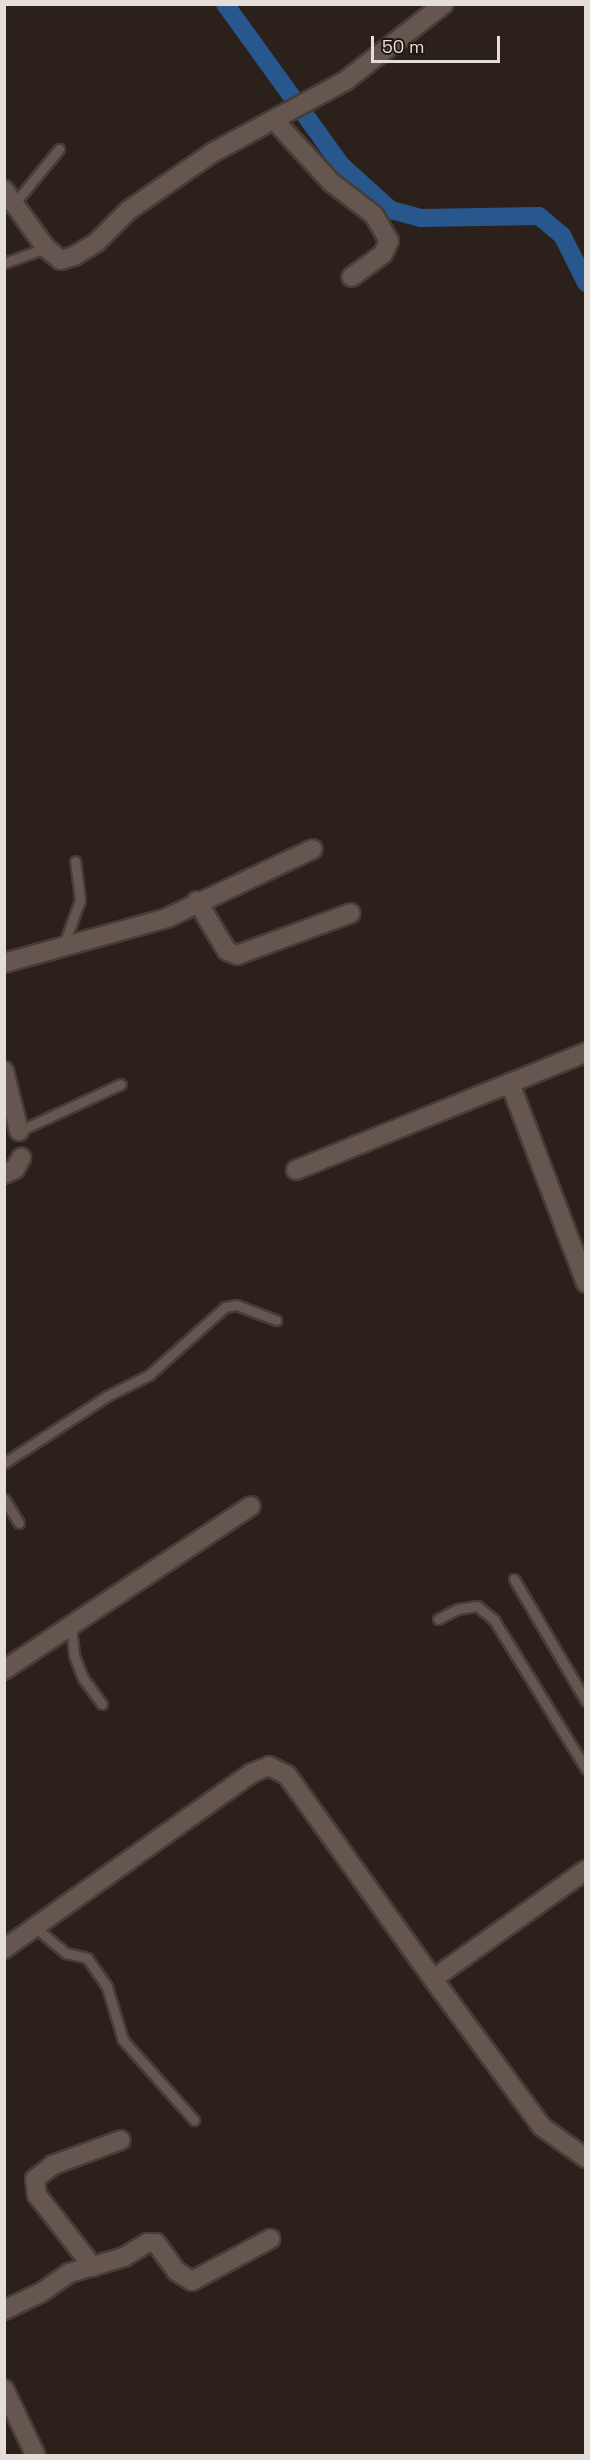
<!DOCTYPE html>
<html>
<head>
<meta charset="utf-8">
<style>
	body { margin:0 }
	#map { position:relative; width:590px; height:2460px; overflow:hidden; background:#2c211a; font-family:"Space Grotesk",sans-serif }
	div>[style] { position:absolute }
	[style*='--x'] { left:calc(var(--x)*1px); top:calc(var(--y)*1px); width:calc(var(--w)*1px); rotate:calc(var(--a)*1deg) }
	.canal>* { height:18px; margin:-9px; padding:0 9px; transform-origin:9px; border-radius:9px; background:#28578e }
	.roads { filter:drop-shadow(2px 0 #463d38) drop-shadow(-2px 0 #463d38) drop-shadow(0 2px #463d38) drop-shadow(0 -2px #463d38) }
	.lane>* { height:9px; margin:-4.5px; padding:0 4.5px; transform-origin:4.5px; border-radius:4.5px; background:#65574f }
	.street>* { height:18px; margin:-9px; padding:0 9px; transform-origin:9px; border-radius:9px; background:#65574f }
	span { translate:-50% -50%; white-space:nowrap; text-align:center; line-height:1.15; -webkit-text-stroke:6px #231810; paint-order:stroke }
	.frame { position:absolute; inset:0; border:6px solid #e5ddd8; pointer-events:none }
	.scale { position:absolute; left:371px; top:36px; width:129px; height:27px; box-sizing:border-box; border:3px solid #e5ddd8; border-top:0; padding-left:8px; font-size:18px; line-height:21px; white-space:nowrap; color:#e5ddd8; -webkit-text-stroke:4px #231810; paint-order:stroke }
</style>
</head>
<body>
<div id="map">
	<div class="canal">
		<div style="--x:225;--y:4;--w:198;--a:54.2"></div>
		<div style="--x:341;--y:165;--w:67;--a:42"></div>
		<div style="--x:391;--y:210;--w:31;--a:15"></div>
		<div style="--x:421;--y:218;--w:118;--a:-1"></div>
		<div style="--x:539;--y:216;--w:30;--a:40"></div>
		<div style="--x:562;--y:235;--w:54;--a:63.4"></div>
	</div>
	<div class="roads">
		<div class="lane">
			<div style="--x:14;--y:204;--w:71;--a:-50.7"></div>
			<div style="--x:4;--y:263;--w:45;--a:-19.7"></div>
			<div style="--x:63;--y:947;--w:50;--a:-70.1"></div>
			<div style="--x:80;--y:900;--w:39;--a:-97"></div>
			<div style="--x:19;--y:1131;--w:112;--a:-24.7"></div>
			<div style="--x:4;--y:1463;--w:123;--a:-33"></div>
			<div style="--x:107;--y:1396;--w:47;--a:-26.6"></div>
			<div style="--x:149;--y:1375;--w:102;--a:-41.8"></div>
			<div style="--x:225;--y:1307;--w:11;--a:-10"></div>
			<div style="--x:236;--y:1305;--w:43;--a:20.6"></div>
			<div style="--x:4;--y:1499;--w:28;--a:58"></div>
			<div style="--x:514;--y:1579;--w:142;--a:59.5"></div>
			<div style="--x:438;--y:1619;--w:22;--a:-27"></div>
			<div style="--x:458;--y:1609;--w:19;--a:-9"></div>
			<div style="--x:477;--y:1606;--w:22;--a:39"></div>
			<div style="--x:494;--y:1620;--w:175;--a:58.3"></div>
			<div style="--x:71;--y:1626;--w:29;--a:84"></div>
			<div style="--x:74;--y:1655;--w:25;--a:69"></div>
			<div style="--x:83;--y:1678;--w:32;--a:54"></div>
			<div style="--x:37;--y:1929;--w:38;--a:40"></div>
			<div style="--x:66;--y:1953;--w:22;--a:13"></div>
			<div style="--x:87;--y:1958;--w:35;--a:55"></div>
			<div style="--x:107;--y:1987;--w:55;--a:73.2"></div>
			<div style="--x:123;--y:2040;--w:107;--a:48.4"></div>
		</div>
		<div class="street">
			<div style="--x:275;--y:121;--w:83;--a:47.4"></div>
			<div style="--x:331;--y:182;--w:54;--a:37.5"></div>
			<div style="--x:374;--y:215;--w:30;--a:60"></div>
			<div style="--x:389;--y:241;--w:14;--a:115"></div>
			<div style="--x:383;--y:254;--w:39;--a:144"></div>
			<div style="--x:4;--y:190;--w:72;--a:54.1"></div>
			<div style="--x:46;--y:248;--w:19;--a:39"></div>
			<div style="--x:61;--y:260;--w:14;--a:-17"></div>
			<div style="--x:74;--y:256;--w:27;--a:-31"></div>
			<div style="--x:97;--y:242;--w:45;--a:-45"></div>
			<div style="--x:129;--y:210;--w:101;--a:-34.5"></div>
			<div style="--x:212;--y:153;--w:151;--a:-28.4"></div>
			<div style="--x:345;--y:81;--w:125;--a:-37.9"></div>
			<div style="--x:197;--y:901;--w:58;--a:59"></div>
			<div style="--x:227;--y:951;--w:11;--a:22"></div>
			<div style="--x:237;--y:955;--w:121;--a:-20.2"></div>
			<div style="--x:4;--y:963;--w:169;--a:-15.4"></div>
			<div style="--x:167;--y:918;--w:161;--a:-25.3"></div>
			<div style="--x:4;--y:1071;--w:62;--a:76"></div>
			<div style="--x:510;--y:1083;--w:214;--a:69.2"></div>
			<div style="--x:296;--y:1170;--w:313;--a:-22.1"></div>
			<div style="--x:4;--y:1174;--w:12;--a:-24"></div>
			<div style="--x:15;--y:1169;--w:13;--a:-61"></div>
			<div style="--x:4;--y:1670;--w:296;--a:-33.6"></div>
			<div style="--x:4;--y:1949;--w:304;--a:-35.4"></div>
			<div style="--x:252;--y:1773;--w:18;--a:-22"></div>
			<div style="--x:269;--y:1766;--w:20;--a:27"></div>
			<div style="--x:287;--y:1775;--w:251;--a:54.4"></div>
			<div style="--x:433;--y:1979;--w:188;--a:-35.5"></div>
			<div style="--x:433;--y:1979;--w:184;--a:53.6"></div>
			<div style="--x:542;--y:2127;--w:54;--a:35.2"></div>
			<div style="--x:93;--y:2267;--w:91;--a:-127.9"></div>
			<div style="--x:37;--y:2195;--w:16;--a:-97"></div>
			<div style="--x:35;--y:2179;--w:23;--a:-38"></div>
			<div style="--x:53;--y:2165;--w:72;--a:-20.2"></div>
			<div style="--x:4;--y:2310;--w:42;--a:-25.3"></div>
			<div style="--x:42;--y:2292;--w:33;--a:-35"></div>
			<div style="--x:69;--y:2273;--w:57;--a:-16.2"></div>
			<div style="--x:124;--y:2257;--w:27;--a:-31"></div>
			<div style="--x:147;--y:2243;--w:9;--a:0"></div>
			<div style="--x:156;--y:2243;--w:34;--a:54"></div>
			<div style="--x:176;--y:2271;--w:19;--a:32"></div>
			<div style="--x:192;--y:2281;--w:89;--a:-28.3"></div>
			<div style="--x:4;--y:2389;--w:74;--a:64.5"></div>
		</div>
	</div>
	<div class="frame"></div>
	<div class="scale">50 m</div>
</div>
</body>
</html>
